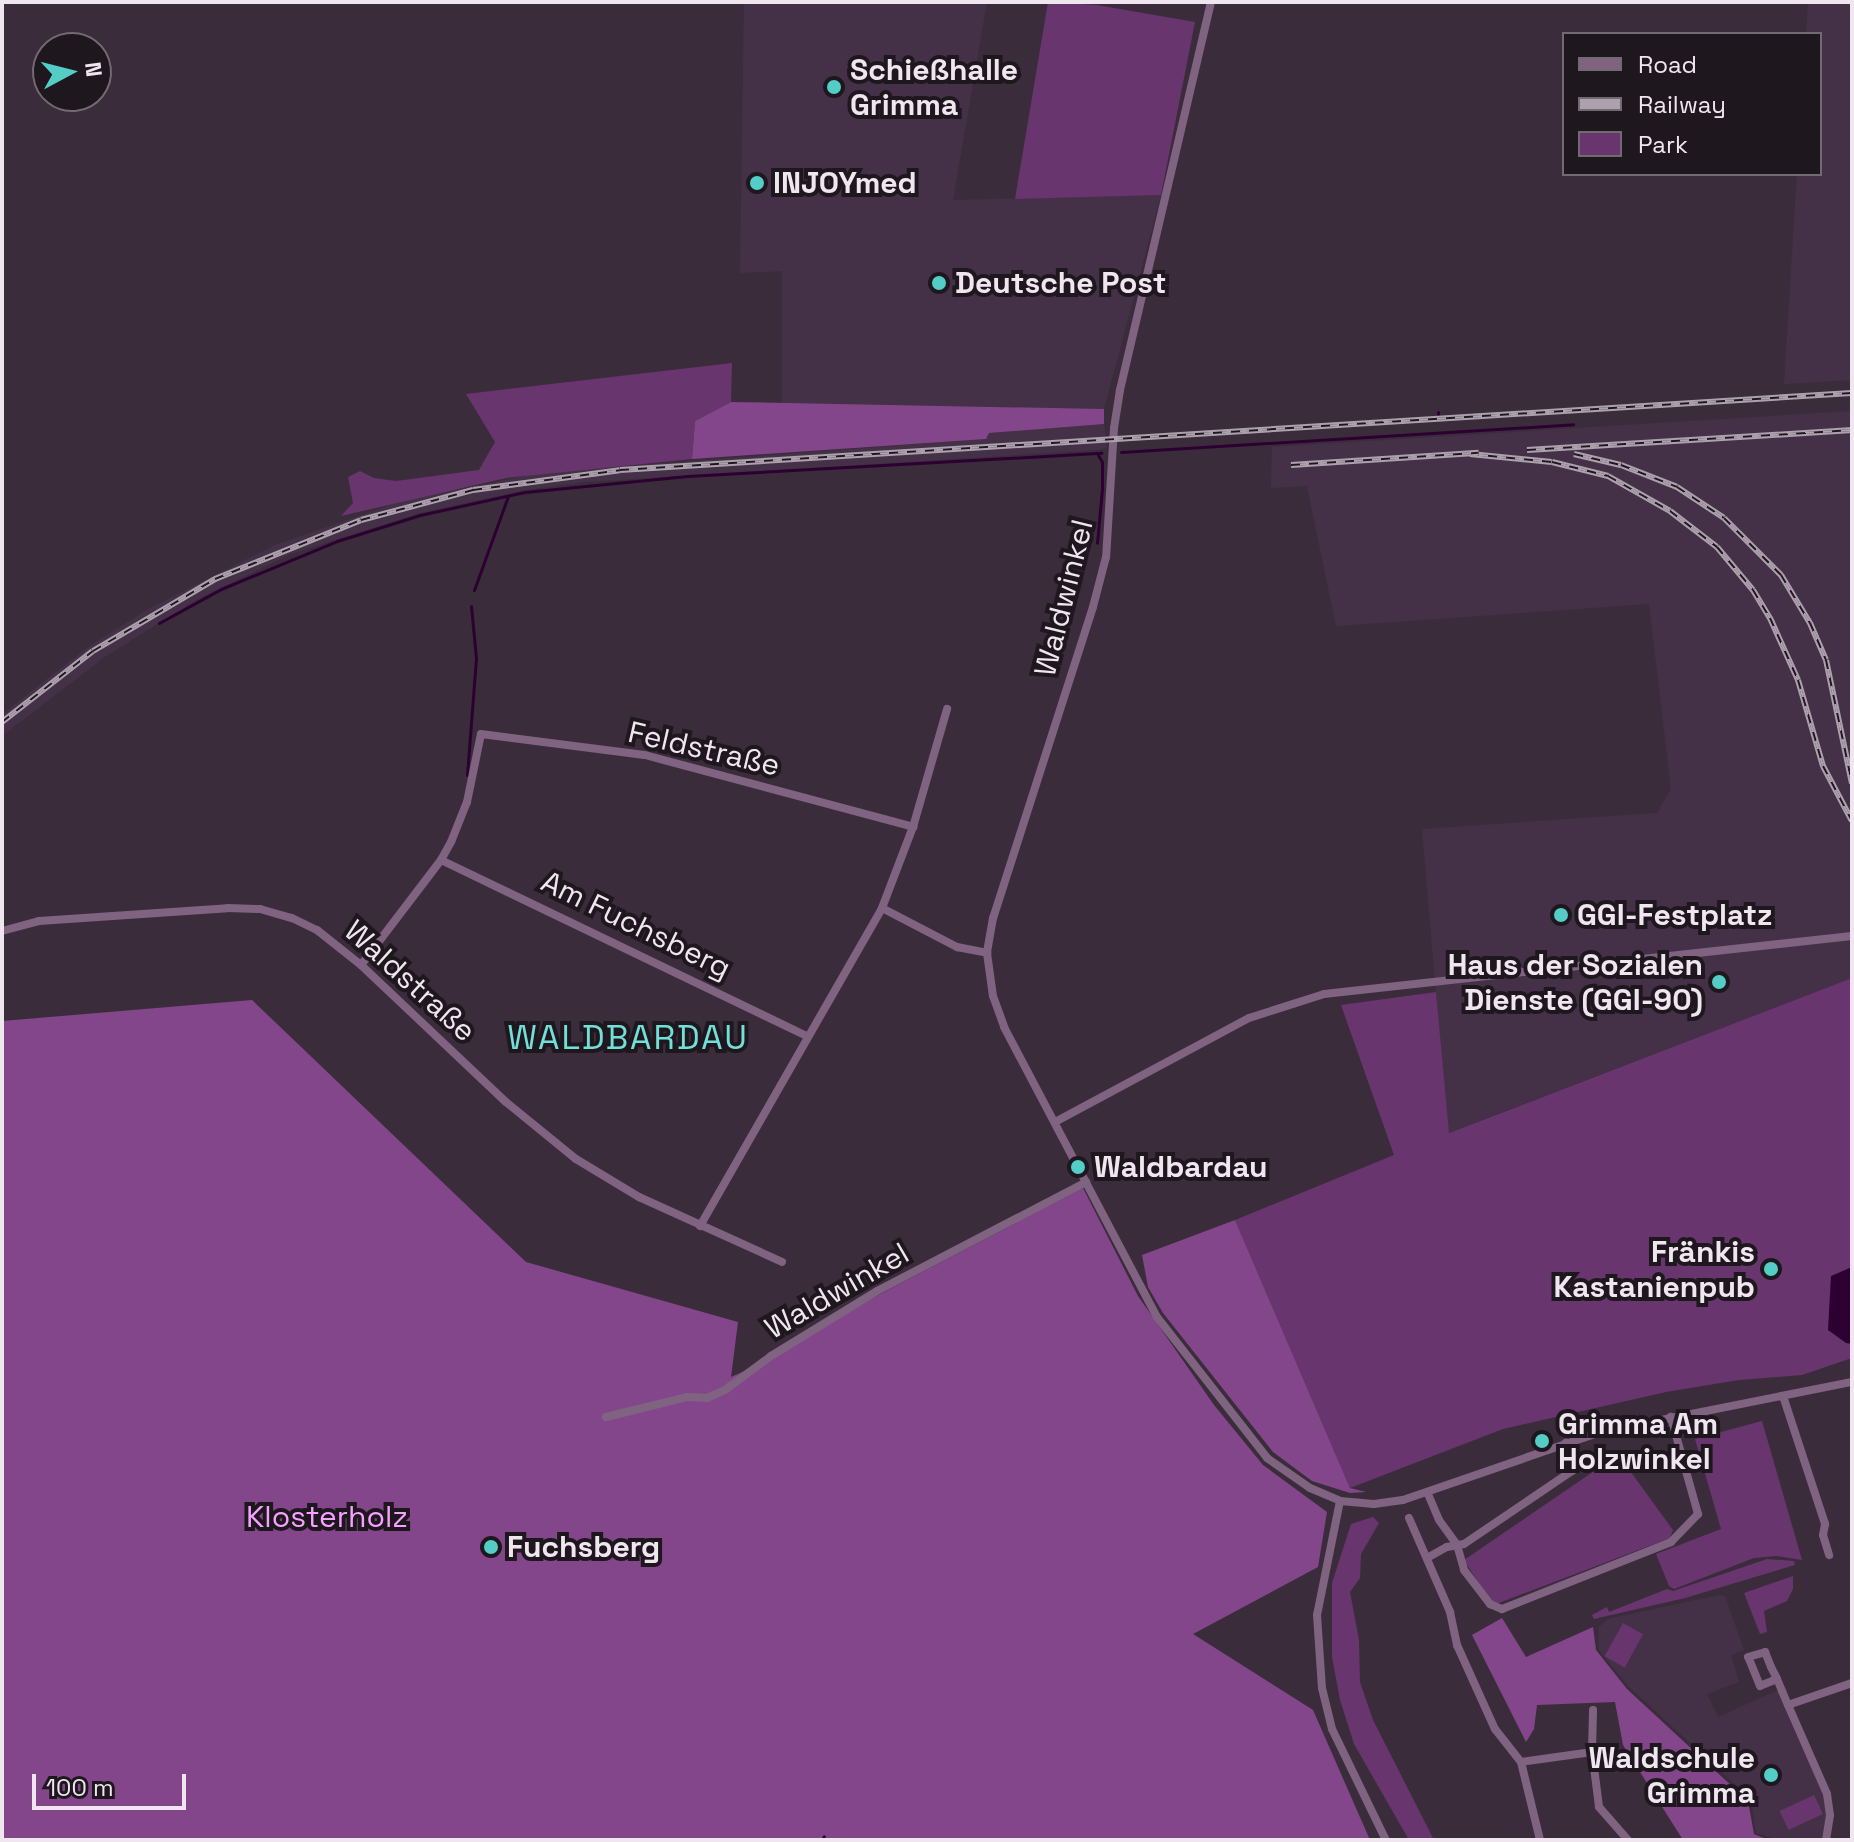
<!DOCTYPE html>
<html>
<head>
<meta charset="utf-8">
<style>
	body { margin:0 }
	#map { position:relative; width:1854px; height:1842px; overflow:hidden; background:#3b2c3c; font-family:"Space Grotesk",sans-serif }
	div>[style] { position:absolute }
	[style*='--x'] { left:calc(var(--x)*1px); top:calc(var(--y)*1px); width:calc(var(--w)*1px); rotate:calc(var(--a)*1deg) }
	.built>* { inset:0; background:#453147 }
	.green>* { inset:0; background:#68356e; transform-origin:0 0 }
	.forest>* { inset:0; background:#84468b }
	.water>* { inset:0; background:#2d0032 }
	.stream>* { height:3px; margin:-1.5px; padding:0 1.5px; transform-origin:1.5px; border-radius:1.5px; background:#2d0032 }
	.minor>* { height:8px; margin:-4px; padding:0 4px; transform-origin:4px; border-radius:4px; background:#7f6381 }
	.rail>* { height:6px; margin-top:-3px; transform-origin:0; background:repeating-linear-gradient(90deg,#1e171e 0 9px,#ada1ae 0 18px); box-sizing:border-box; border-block:2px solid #ada1ae }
	.dots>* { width:22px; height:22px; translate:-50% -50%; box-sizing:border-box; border:4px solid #1e171e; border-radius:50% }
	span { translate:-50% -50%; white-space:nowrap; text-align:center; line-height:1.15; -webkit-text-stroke:8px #1e171e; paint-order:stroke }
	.poi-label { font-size:30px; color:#f0e6f0; font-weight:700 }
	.left { translate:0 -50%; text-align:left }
	.right { translate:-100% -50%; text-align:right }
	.street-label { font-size:30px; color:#f0e6f0 }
	.park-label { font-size:30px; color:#f6a1ff }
	.quarter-label { font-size:34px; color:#74dfd8; letter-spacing:2px }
	.frame { position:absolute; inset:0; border:4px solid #f0e6f0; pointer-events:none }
	.legend { position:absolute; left:1562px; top:32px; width:260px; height:144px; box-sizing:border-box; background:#1e171e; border:2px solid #726a72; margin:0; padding:10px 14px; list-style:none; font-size:24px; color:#f0e6f0 }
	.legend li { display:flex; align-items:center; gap:16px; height:40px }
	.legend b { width:40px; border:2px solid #726a72 }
	.north { position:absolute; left:32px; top:32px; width:80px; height:80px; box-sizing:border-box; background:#1e171e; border:2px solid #726a72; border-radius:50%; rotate:83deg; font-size:22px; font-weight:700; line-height:32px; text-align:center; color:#f0e6f0 }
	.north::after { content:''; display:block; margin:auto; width:28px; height:36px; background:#54cdc7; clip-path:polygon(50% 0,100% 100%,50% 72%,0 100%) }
	.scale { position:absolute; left:32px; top:1774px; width:154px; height:36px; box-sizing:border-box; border:4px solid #f0e6f0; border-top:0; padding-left:10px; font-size:24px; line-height:28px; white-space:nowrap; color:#f0e6f0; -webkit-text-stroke:6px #1e171e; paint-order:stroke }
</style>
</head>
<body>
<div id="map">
	<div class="built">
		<div style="clip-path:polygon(744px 2px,987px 2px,953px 200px,1161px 195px,1104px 409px,782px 403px,782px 271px,740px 273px)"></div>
		<div style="clip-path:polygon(1808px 2px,1852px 2px,1852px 380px,1784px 384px,1797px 174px,1820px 174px,1820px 34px,1806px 34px)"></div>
		<div style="clip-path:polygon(1852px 411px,1852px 978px,1448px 1133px,1422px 829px,1657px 813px,1671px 789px,1649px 604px,1336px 626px,1307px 486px,1271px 488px,1272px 447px)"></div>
		<div style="clip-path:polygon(1104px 424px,1107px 448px,1097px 450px,586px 482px,525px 490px,420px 513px,291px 554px,198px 599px,106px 656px,2px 736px,2px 715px,20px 700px,91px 645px,150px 608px,275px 545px,405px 500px,546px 472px,986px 439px,988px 433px)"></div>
		<div style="clip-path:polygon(1719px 1595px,1725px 1596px,1744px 1650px,1731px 1655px,1739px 1682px,1707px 1694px,1718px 1717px,1778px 1690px,1824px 1792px,1828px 1807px,1822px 1840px,1779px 1840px,1756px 1833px,1751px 1799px,1628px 1686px,1599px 1650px,1599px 1627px,1608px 1619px)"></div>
	</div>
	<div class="green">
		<div style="clip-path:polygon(1048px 2px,1097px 5px,1195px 22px,1161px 195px,1015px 199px)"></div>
		<div style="clip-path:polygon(732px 363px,731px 402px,695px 421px,692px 459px,506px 478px,341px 516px,353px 503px,348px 477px,360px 471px,374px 478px,396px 481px,479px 470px,495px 442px,466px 394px)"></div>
		<div style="clip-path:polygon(1852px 978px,1852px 1358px,1802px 1375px,1739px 1380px,1666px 1392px,1503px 1429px,1350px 1488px,1235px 1220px,1394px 1155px,1341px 1005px,1436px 992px,1449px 1133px)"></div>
		<div style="clip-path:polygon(1762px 1421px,1802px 1560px,1776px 1556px,1754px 1558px,1674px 1589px,1669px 1586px,1656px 1554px,1721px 1529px,1695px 1439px)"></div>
		<div style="clip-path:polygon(1614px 1462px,1625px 1464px,1673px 1530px,1670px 1538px,1496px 1604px,1490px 1601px,1464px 1560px,1603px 1465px)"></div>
		<div style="clip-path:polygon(1373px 1517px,1379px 1523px,1361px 1554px,1360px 1578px,1350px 1592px,1359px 1640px,1360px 1682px,1373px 1720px,1434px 1840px,1409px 1840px,1354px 1744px,1340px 1700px,1332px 1657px,1332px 1583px,1351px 1524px)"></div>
		<div style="clip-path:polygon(1767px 1559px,1794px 1561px,1795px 1565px,1685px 1598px,1594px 1619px,1592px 1615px,1607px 1607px,1609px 1612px,1667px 1589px,1673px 1591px)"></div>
		<div style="clip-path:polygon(1793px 1576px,1793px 1589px,1787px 1601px,1764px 1611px,1767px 1632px,1760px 1634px,1744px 1593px)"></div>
		<div style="left:1623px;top:1623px;width:23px;height:38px;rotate:29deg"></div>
		<div style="left:1814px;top:1795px;width:21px;height:38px;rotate:65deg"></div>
	</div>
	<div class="forest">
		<div style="clip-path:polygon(731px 402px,1104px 409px,1104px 424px,989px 433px,986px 439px,692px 459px,695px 421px)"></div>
		<div style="clip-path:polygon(252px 1000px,526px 1262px,738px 1322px,731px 1377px,769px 1360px,821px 1325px,1083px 1188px,1138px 1296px,1214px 1405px,1263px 1465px,1327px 1512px,1318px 1567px,1193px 1634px,1313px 1710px,1370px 1840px,2px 1840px,2px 1021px)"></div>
		<div style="clip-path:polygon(1235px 1220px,1350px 1488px,1366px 1492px,1350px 1493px,1312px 1481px,1273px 1452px,1163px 1313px,1148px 1287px,1142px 1255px)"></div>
		<div style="clip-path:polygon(1502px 1618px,1526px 1657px,1593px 1627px,1596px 1650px,1627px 1689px,1748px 1801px,1754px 1834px,1768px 1840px,1683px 1840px,1623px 1745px,1615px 1702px,1537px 1705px,1534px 1729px,1526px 1742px,1472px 1635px)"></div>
	</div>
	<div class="water">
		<div style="clip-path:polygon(1852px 1267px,1852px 1344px,1846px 1343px,1828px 1330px,1831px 1276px)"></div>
	</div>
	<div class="stream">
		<div style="--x:1438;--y:412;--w:2;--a:90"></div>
		<div style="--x:1121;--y:452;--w:453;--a:-3.5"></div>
		<div style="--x:1097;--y:453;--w:10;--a:61"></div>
		<div style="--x:1102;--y:462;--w:27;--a:90"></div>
		<div style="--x:1102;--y:489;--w:54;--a:95.3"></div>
		<div style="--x:474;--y:590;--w:100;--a:-70.1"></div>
		<div style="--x:159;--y:623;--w:71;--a:-28.7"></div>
		<div style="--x:221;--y:589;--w:126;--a:-22.5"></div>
		<div style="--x:337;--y:541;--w:87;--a:-17.4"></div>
		<div style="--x:420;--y:515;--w:107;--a:-12.4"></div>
		<div style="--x:525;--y:492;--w:163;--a:-5.6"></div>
		<div style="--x:687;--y:476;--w:415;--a:-3.2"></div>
		<div style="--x:467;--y:775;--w:117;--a:-85.6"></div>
		<div style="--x:476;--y:658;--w:52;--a:-95.5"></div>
		<div style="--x:822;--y:1840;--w:4;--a:-63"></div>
	</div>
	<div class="minor">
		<div style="--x:1211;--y:2;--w:399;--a:103.2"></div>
		<div style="--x:1120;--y:390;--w:38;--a:99"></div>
		<div style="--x:1114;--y:428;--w:129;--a:93.5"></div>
		<div style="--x:1106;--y:557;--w:52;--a:104.6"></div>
		<div style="--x:1093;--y:607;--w:327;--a:107.8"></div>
		<div style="--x:993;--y:918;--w:36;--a:100"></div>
		<div style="--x:987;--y:953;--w:43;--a:82.1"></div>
		<div style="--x:993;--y:996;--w:33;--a:70"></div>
		<div style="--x:1004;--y:1027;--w:328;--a:62.2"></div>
		<div style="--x:1157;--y:1317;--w:179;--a:52"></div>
		<div style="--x:1267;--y:1458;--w:52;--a:34.9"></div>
		<div style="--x:1310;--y:1488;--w:33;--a:23"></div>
		<div style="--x:1340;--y:1501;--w:34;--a:5"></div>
		<div style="--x:1374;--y:1504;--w:29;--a:-8"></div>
		<div style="--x:1403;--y:1500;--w:209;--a:-19"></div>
		<div style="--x:1601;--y:1432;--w:256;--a:-11.3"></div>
		<div style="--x:441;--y:860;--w:407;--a:25.7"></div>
		<div style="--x:882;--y:908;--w:85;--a:27.5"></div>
		<div style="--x:957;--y:947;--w:31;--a:11"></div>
		<div style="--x:2;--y:931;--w:38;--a:-15"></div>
		<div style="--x:39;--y:921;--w:189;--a:-3.9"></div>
		<div style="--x:228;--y:908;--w:32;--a:2"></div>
		<div style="--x:260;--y:909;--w:33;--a:16"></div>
		<div style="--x:292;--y:918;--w:28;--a:26"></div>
		<div style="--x:317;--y:930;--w:56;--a:38.5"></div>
		<div style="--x:361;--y:965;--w:199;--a:43.4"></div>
		<div style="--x:506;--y:1102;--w:90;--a:39.2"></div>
		<div style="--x:576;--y:1159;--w:74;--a:31.1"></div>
		<div style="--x:639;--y:1197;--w:157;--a:24.4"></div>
		<div style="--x:361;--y:965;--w:132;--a:-52.7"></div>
		<div style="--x:441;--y:860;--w:21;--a:-61"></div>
		<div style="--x:451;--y:842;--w:43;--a:-68.2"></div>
		<div style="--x:467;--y:802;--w:69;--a:-78.4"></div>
		<div style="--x:481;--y:734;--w:165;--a:7.3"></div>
		<div style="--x:645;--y:755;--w:278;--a:15"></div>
		<div style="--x:1055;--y:1122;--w:220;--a:-28.2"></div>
		<div style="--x:1249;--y:1018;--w:79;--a:-17.7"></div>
		<div style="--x:1324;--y:994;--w:531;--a:-6.27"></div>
		<div style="--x:700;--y:1226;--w:366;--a:-60.2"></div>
		<div style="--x:882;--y:908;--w:87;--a:-69.1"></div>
		<div style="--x:913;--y:827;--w:123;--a:-73.9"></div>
		<div style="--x:1783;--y:1396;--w:135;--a:71.8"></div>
		<div style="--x:1825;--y:1524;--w:11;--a:100"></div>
		<div style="--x:1823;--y:1535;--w:21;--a:73"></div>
		<div style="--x:606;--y:1417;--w:83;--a:-13.9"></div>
		<div style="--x:687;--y:1397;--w:20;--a:3"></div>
		<div style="--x:707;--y:1398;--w:20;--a:-24"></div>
		<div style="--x:725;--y:1390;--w:57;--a:-36.5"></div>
		<div style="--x:771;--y:1356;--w:124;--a:-31.5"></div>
		<div style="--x:877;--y:1291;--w:236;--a:-27.5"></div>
		<div style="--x:1428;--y:1494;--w:28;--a:67"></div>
		<div style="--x:1439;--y:1520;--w:31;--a:54"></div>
		<div style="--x:1457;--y:1545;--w:26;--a:74"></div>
		<div style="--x:1464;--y:1570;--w:43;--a:52.6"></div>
		<div style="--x:1490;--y:1604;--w:13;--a:23"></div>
		<div style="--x:1502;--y:1609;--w:182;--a:-21.6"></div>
		<div style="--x:1671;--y:1542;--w:39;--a:-46"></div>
		<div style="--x:1698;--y:1514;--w:101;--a:-105.6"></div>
		<div style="--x:1340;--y:1501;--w:116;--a:101.4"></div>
		<div style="--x:1317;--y:1615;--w:73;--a:86.1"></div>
		<div style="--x:1322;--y:1688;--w:42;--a:76.3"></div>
		<div style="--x:1332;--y:1729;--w:123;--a:64.1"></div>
		<div style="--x:1409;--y:1518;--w:103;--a:66.4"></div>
		<div style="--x:1450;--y:1612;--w:34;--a:78"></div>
		<div style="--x:1457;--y:1645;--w:92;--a:65.7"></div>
		<div style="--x:1495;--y:1729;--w:42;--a:51.8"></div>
		<div style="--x:1521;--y:1762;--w:80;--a:76.3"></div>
		<div style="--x:1427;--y:1558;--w:23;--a:-29"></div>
		<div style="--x:1447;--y:1547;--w:17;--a:-10"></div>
		<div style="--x:1464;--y:1544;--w:130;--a:-34.1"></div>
		<div style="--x:1572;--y:1471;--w:29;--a:-102"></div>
		<div style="--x:1777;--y:1679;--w:18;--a:158"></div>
		<div style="--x:1760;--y:1686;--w:31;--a:-112"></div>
		<div style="--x:1748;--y:1657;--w:18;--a:-16"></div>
		<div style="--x:1765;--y:1652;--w:16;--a:68"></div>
		<div style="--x:1771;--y:1667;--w:13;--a:63"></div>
		<div style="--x:1777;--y:1679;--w:13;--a:67"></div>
		<div style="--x:1782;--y:1691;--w:15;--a:67"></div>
		<div style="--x:1788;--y:1705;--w:97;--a:66.3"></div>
		<div style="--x:1827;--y:1794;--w:21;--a:82"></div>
		<div style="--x:1830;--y:1815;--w:25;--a:99"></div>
		<div style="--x:1788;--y:1705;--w:68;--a:-19"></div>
		<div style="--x:1592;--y:1752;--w:42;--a:-88.6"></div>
		<div style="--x:1521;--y:1762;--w:72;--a:-8"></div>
		<div style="--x:1592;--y:1752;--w:55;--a:82.7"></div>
		<div style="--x:1599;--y:1807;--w:44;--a:48.7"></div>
	</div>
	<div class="rail">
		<div style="--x:1527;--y:450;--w:326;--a:-3.5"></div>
		<div style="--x:1470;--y:454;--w:82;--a:5.6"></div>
		<div style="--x:1552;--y:462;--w:58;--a:14"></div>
		<div style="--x:1608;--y:476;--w:71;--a:29.4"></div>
		<div style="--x:1670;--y:511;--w:59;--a:37.5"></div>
		<div style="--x:1717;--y:547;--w:56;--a:50.1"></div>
		<div style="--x:1753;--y:590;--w:33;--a:59"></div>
		<div style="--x:1770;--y:618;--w:68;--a:65.7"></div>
		<div style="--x:1798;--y:680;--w:90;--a:73.8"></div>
		<div style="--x:1823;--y:766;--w:62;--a:62.2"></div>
		<div style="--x:1574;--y:454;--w:48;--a:13.2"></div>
		<div style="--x:1621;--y:465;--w:60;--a:21.4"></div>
		<div style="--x:1677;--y:487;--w:56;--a:33.4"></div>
		<div style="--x:1724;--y:518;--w:81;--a:45"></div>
		<div style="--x:1781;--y:575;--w:56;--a:58.9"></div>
		<div style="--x:1810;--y:623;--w:40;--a:66.6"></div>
		<div style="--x:1826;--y:660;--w:126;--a:78.1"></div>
		<div style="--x:1291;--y:465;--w:188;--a:-3.7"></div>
		<div style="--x:2;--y:722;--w:115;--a:-38"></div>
		<div style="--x:93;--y:651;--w:142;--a:-30.5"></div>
		<div style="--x:215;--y:579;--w:157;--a:-22"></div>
		<div style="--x:361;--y:520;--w:116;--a:-15"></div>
		<div style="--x:473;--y:490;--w:148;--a:-7.7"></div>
		<div style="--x:620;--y:470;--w:1234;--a:-3.58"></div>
	</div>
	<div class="dots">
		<div style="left:834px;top:87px;background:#54cdc7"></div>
		<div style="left:757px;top:183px;background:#54cdc7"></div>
		<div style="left:939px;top:283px;background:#54cdc7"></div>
		<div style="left:1561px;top:915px;background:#54cdc7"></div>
		<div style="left:1719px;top:982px;background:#54cdc7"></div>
		<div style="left:1078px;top:1167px;background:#54cdc7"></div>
		<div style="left:1771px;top:1269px;background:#54cdc7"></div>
		<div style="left:1542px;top:1441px;background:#54cdc7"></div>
		<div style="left:491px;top:1547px;background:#54cdc7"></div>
		<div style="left:1771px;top:1775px;background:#54cdc7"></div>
	</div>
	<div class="poi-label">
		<span class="left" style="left:850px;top:87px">Schießhalle<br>Grimma</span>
		<span class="left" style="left:773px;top:183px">INJOYmed</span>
		<span class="left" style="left:955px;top:283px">Deutsche Post</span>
		<span class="left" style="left:1577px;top:915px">GGI-Festplatz</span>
		<span class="right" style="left:1703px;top:982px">Haus der Sozialen<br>Dienste (GGI-90)</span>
		<span class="left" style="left:1094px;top:1167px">Waldbardau</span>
		<span class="right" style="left:1755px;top:1269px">Fränkis<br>Kastanienpub</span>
		<span class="left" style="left:1558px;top:1441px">Grimma Am<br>Holzwinkel</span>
		<span class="left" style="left:507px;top:1547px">Fuchsberg</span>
		<span class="right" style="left:1755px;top:1775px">Waldschule<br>Grimma</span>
	</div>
	<div class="street-label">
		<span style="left:1064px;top:598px;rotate:-76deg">Waldwinkel</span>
		<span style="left:704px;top:749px;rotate:13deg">Feldstraße</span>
		<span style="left:636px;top:925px;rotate:26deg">Am Fuchsberg</span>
		<span style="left:410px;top:981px;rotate:42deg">Waldstraße</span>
		<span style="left:837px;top:1291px;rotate:-30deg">Waldwinkel</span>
	</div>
	<div class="park-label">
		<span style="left:327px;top:1517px">Klosterholz</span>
	</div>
	<div class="quarter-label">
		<span style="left:628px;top:1038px">WALDBARDAU</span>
	</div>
	<div class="frame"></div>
	<ul class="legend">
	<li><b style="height:10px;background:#7f6381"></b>Road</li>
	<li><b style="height:10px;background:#ada1ae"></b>Railway</li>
	<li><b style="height:22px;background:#68356e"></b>Park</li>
	</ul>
	<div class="north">N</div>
	<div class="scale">100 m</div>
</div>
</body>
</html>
